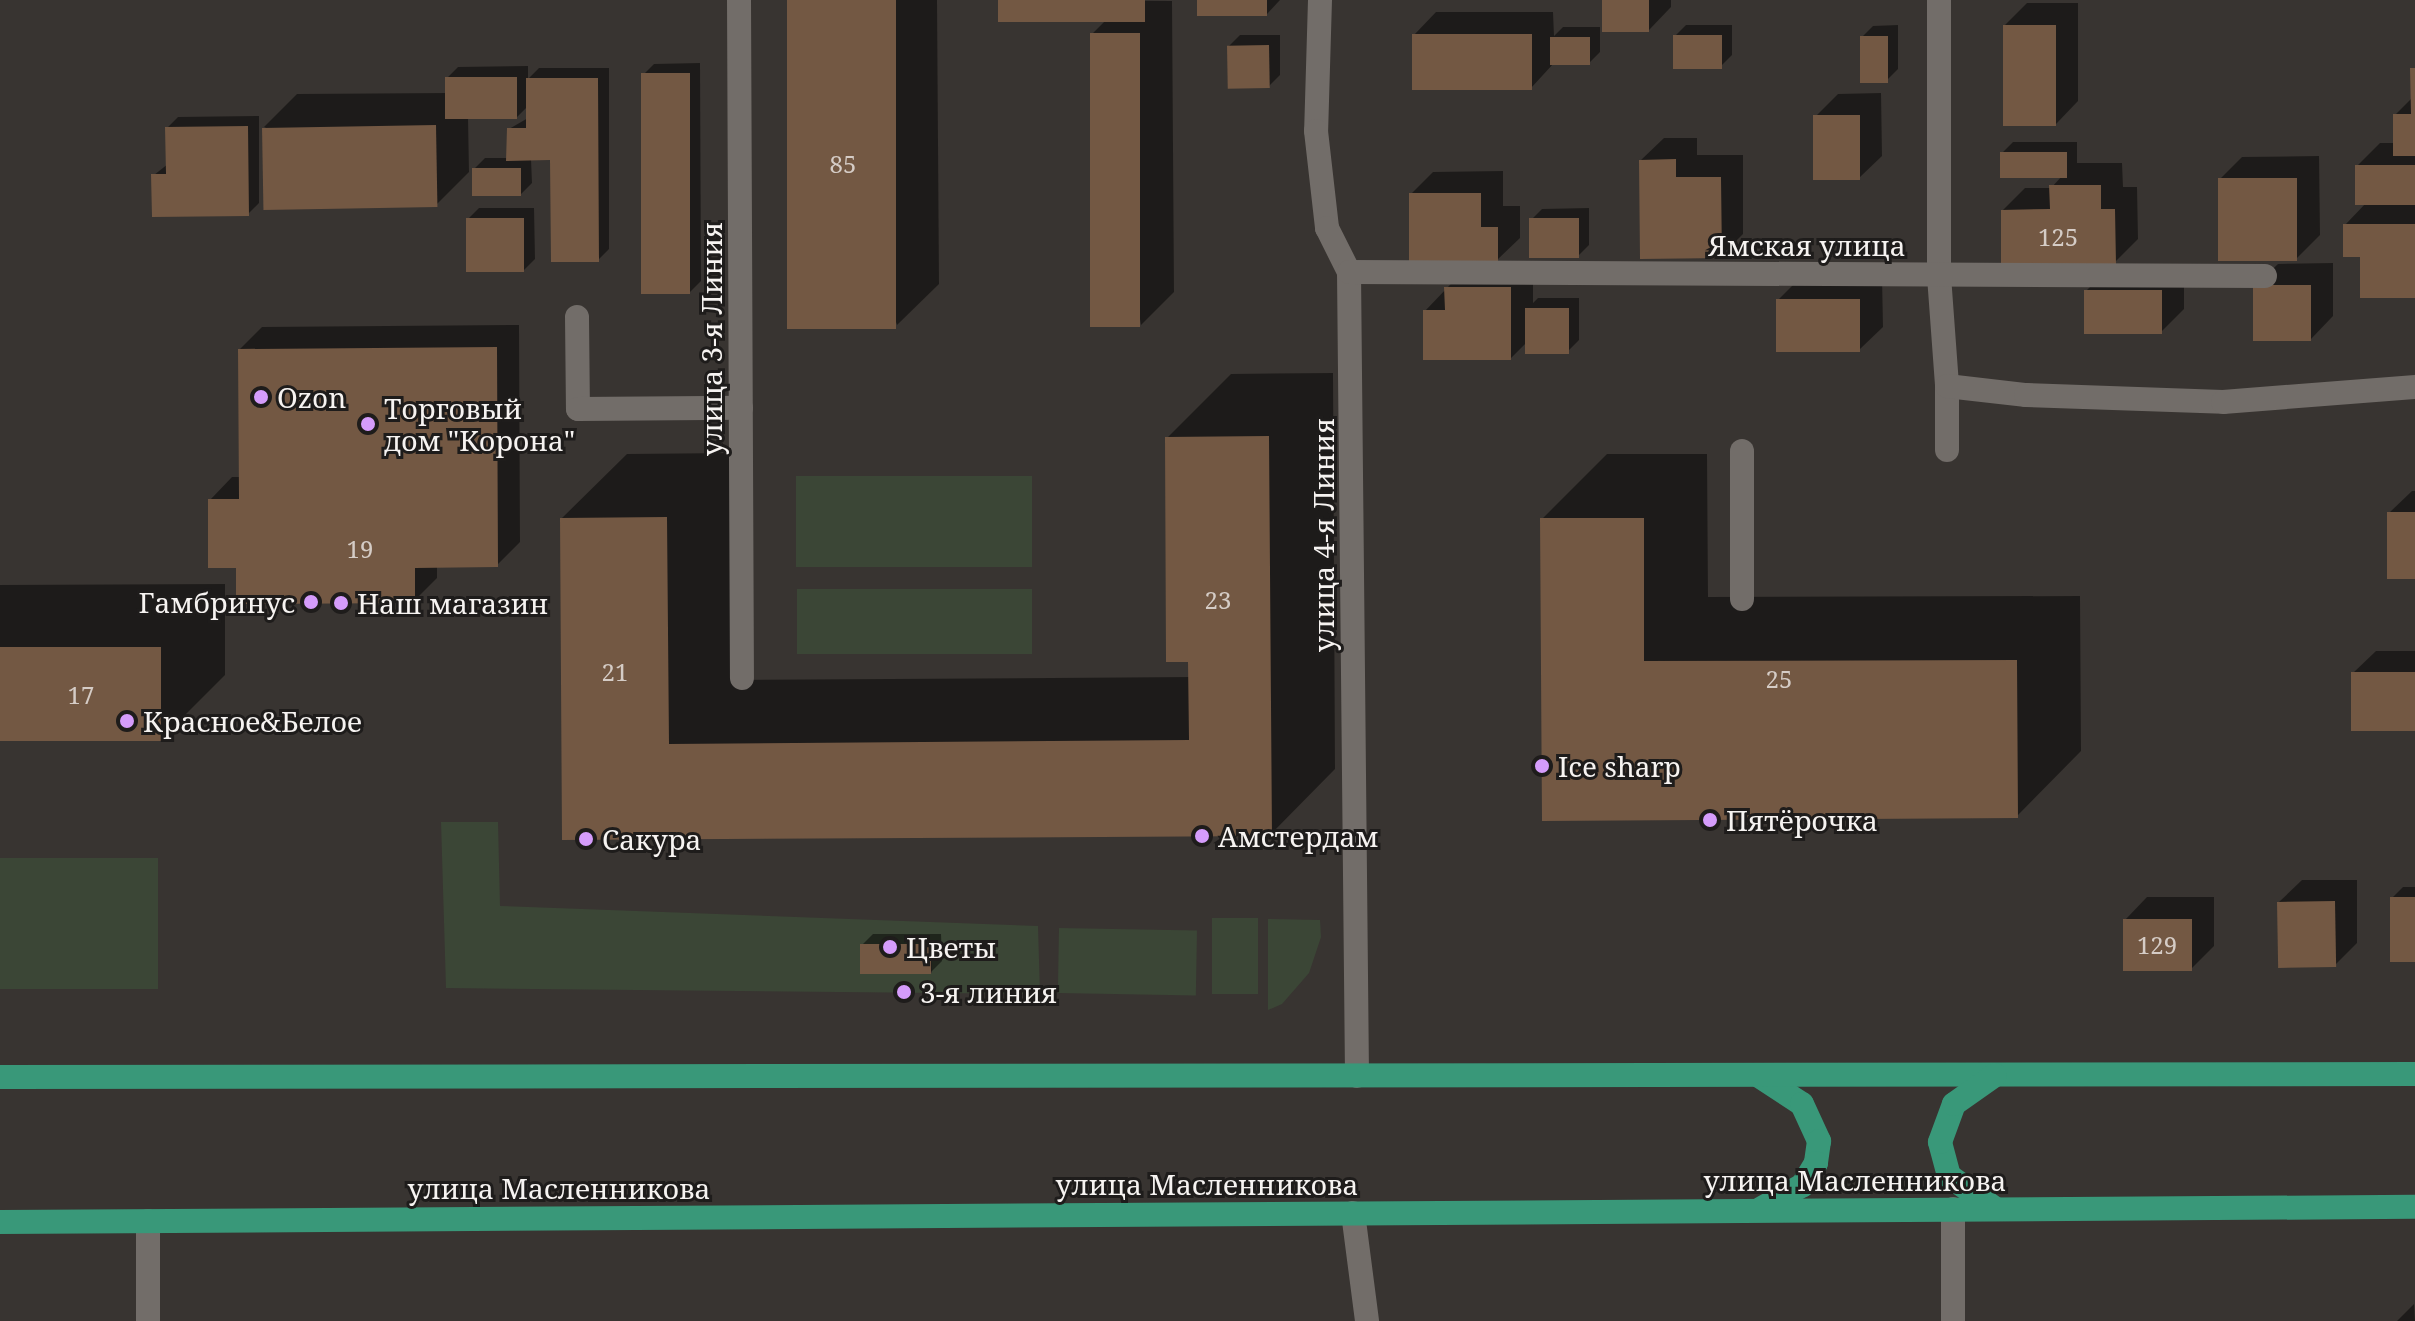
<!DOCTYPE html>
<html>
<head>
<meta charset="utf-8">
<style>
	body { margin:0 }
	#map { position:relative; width:2415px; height:1321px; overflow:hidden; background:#383431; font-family:"Noto Serif",serif }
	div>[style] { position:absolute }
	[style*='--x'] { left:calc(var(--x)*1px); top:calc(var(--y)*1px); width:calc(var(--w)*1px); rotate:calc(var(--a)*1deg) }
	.green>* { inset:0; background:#3b4636; transform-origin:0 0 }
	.shadow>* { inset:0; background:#0007 }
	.building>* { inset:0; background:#735843; transform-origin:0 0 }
	.service>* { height:24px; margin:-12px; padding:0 12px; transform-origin:12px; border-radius:12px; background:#726d69 }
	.minor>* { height:24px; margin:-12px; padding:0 12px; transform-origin:12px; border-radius:12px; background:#726d69 }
	.primary>* { height:24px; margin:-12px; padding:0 12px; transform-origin:12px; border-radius:12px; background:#399879 }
	.dots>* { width:22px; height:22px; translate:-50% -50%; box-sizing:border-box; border:4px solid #1e1c1b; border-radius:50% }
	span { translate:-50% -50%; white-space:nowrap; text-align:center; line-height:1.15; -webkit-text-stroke:6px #1e1c1b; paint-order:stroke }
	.number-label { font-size:24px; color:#d5ccc6 }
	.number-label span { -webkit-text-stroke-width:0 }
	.street-label { font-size:28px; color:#f6f3f1 }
	.poi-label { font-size:28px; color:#f6f3f1 }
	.left { translate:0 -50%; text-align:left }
	.right { translate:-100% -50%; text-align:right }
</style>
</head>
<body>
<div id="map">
	<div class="green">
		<div style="left:796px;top:476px;width:236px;height:91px"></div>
		<div style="left:797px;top:589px;width:235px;height:65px"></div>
		<div style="clip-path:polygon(evenodd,441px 822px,498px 822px,500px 906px,1038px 926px,1040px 994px,446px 988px,441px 822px,860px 944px,931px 944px,932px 973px,860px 974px,860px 944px)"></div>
		<div style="left:0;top:858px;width:158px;height:131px"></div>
		<div style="left:1212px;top:918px;width:46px;height:76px"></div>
		<div style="clip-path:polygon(1268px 919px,1320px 920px,1321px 937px,1309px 973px,1282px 1004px,1268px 1010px)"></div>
		<div style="left:1059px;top:928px;width:138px;height:65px;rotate:1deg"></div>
	</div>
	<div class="shadow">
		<div style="clip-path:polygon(790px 0,937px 0,939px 284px,897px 325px)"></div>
		<div style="clip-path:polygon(1000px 0,1172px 1px,1174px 292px,1141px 325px,1092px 34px,1107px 19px)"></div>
		<div style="clip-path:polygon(1199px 0,1280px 0,1267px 14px)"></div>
		<div style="clip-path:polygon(1604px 0,1671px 0,1671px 7px,1649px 30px)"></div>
		<div style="clip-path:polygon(2027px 3px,2078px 3px,2078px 101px,2056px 124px,2005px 25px)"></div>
		<div style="clip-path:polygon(1436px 12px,1553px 12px,1554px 36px,1563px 27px,1600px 27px,1600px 52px,1589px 63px,1554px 63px,1531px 88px,1414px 35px)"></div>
		<div style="clip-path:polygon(1686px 25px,1732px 25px,1732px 55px,1721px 66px,1675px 36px)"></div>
		<div style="clip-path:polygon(1898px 25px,1898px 69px,1887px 80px,1862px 37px,1873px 26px)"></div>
		<div style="clip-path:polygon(1240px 35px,1280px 35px,1280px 75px,1269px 86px,1229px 46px)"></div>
		<div style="clip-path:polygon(700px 63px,701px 281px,690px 292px,643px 75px,654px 64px)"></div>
		<div style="clip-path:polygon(528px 66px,528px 79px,539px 68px,609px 68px,609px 249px,598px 260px,552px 158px,531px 159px,532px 183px,521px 194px,474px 169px,485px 158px,508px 158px,509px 129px,528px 118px,528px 106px,517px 117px,468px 117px,469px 172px,436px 205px,264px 127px,297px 94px,447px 93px,447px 78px,458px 67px)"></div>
		<div style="clip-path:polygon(2415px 67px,2415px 296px,2362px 255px,2345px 225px,2366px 203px,2357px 166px,2380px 143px,2395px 143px,2395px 115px,2413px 97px)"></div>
		<div style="clip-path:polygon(1881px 93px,1882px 156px,1859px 178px,1815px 117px,1838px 94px)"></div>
		<div style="clip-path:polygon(259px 116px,259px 203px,248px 214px,154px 175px,168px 164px,167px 128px,178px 117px)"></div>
		<div style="clip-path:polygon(1664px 138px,1697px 138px,1697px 155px,1743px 155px,1743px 234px,1721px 256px,1641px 160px)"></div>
		<div style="clip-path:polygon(2013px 142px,2077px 142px,2077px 163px,2122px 163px,2123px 187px,2137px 187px,2138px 239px,2115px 262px,2003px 210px,2025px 188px,2051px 188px,2062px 176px,2002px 153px)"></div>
		<div style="clip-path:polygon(2319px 156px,2320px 235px,2297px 258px,2220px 179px,2242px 157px)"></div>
		<div style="clip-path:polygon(1503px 171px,1503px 206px,1520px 206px,1520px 238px,1497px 260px,1411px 194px,1433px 172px)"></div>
		<div style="clip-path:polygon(479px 208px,534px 208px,535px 259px,524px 270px,468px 219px)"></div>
		<div style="clip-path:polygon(1589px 208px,1589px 245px,1578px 256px,1531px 220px,1542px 209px)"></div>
		<div style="clip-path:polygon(2333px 263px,2333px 316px,2311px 339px,2255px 286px,2278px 264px)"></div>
		<div style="clip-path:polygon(1469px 265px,1533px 265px,1533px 303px,1538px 298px,1579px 298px,1579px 340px,1568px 351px,1527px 342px,1511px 358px,1425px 311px)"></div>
		<div style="clip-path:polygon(2109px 268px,2184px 268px,2184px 309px,2161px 332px,2086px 291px)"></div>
		<div style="clip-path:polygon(1801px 277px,1882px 277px,1883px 327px,1860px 349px,1778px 300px)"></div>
		<div style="clip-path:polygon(519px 325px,520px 542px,497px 565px,437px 565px,437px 578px,414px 601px,238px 566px,210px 500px,232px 477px,240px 477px,240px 349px,262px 327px)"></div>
		<div style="clip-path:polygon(1333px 373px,1335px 769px,1271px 834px,564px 838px,562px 518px,627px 454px,731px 453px,732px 680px,1191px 677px,1167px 438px,1231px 374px)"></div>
		<div style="clip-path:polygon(1607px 454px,1707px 454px,1708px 597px,2080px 596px,2081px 751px,2017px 816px,1544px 819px,1542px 519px)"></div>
		<div style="clip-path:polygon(2412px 491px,2415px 491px,2415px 577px,2389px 513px)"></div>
		<div style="clip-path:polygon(225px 584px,225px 675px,161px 739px,0 740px,0 585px)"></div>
		<div style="clip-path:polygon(2376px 651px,2415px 651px,2415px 728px,2353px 673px)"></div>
		<div style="clip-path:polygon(2302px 880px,2357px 880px,2357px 943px,2335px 965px,2279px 902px)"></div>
		<div style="clip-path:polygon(2403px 887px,2415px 887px,2415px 960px,2392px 898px)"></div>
		<div style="clip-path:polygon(2147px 897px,2214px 897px,2214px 946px,2191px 969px,2125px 920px)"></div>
		<div style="clip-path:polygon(873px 934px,941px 934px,942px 961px,931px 972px,862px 945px)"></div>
		<div style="clip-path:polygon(2414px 1304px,2415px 1321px,2397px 1321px)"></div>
	</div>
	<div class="building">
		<div style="left:787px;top:0;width:109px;height:329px"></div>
		<div style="left:998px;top:0;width:147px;height:22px"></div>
		<div style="left:1197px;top:0;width:70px;height:16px"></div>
		<div style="left:1602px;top:0;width:47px;height:32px"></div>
		<div style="left:2003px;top:25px;width:53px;height:101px"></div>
		<div style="left:1140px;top:33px;width:294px;height:50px;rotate:90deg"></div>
		<div style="left:1412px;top:34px;width:120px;height:56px"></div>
		<div style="left:1673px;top:35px;width:49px;height:34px"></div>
		<div style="left:1860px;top:36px;width:28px;height:47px"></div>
		<div style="left:1550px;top:37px;width:40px;height:28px"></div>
		<div style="left:1269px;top:45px;width:43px;height:42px;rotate:89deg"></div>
		<div style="clip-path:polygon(2410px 68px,2415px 68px,2415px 156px,2393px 156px,2393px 114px,2411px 114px)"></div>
		<div style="left:690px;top:73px;width:221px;height:49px;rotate:90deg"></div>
		<div style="left:445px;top:77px;width:72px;height:42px"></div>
		<div style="clip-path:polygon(526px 78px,598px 78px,599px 262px,551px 262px,550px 160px,506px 161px,507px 128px,526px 128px)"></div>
		<div style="left:1860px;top:115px;width:65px;height:47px;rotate:90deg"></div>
		<div style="left:436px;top:125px;width:82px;height:174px;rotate:89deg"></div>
		<div style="clip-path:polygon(248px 126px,249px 216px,152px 217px,151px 174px,166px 174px,165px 127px)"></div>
		<div style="left:2000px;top:152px;width:67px;height:26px"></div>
		<div style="clip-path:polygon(1676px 159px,1676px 177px,1721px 177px,1722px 258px,1640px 259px,1639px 160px)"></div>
		<div style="left:2355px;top:165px;width:60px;height:40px"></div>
		<div style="left:472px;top:168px;width:49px;height:28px"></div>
		<div style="left:2218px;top:178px;width:79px;height:83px"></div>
		<div style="clip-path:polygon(2049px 185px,2101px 185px,2101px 209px,2115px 209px,2116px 264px,2001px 264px,2001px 210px,2050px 209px)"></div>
		<div style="clip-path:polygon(1409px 193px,1481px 193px,1481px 227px,1498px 227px,1498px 262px,1409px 263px)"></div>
		<div style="left:466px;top:218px;width:58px;height:54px"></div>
		<div style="left:1579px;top:218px;width:40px;height:50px;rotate:90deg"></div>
		<div style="clip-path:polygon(2343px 224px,2415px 224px,2415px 298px,2360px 298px,2360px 257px,2343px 257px)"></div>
		<div style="left:2253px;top:285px;width:58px;height:56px"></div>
		<div style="clip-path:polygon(1444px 287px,1511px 287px,1511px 360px,1423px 360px,1423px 310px,1445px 310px)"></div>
		<div style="left:2084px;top:290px;width:78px;height:44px"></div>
		<div style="left:1776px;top:299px;width:84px;height:53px"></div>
		<div style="left:1525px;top:308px;width:44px;height:46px"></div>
		<div style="clip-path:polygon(497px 347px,498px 567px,415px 568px,415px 603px,236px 604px,236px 568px,208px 568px,208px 499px,239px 499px,238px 349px)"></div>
		<div style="clip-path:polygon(1269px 436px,1272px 836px,562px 840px,560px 518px,667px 517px,669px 744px,1189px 740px,1188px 662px,1166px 662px,1165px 437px)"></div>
		<div style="left:2387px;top:512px;width:28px;height:67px"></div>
		<div style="clip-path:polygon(1540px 518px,1644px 518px,1644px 661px,2017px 660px,2018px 818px,1542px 821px)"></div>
		<div style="left:161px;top:647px;width:94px;height:161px;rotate:90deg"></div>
		<div style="left:2351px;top:672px;width:64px;height:59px"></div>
		<div style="left:2415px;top:897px;width:65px;height:25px;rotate:90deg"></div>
		<div style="left:2335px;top:901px;width:66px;height:58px;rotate:89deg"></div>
		<div style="left:2123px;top:919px;width:69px;height:52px"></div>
		<div style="left:860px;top:944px;width:71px;height:30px"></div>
	</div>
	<div class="service">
		<div style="--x:577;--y:317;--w:92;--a:89.4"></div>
		<div style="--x:578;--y:409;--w:163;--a:-0.4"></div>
		<div style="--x:1947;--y:386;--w:64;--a:90"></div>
		<div style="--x:1742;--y:451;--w:148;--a:90"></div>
		<div style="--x:1953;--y:1209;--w:112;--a:90"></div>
		<div style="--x:1353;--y:1213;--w:109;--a:82.6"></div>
		<div style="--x:148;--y:1221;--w:100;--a:90"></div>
	</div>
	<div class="minor">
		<div style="--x:739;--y:0;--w:678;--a:89.75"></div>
		<div style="--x:1320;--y:0;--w:131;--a:91.7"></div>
		<div style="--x:1316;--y:131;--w:98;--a:83.5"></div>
		<div style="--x:1327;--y:228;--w:49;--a:63.4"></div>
		<div style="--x:1349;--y:272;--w:804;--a:89.43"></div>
		<div style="--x:1939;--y:0;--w:276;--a:90"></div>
		<div style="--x:1939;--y:276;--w:110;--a:85.8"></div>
		<div style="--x:1947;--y:386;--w:80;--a:6.5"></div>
		<div style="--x:2026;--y:395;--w:197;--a:2"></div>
		<div style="--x:2223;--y:402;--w:193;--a:-4.5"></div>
		<div style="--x:1349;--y:272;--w:916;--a:0.25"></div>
	</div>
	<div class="primary">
		<div style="--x:1759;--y:1076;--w:51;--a:33.1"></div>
		<div style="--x:1802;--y:1104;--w:41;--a:65.3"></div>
		<div style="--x:1819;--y:1141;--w:22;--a:98"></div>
		<div style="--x:1816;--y:1163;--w:26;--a:121"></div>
		<div style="--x:1803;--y:1185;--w:47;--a:150.7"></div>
		<div style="--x:0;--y:1077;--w:2415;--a:-0.07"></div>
		<div style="--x:1993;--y:1207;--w:54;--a:-144.8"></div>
		<div style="--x:1949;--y:1176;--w:35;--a:-105"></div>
		<div style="--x:1940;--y:1142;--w:40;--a:-69.8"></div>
		<div style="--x:1954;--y:1104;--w:50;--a:-35.3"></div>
		<div style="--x:0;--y:1222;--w:2415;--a:-0.36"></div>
	</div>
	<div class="dots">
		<div style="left:261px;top:397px;background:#d59cfb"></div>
		<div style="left:368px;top:424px;background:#d59cfb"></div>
		<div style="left:311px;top:602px;background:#d59cfb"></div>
		<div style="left:341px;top:603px;background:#d59cfb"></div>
		<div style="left:127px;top:721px;background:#d59cfb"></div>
		<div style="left:1542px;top:766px;background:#d59cfb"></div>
		<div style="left:1710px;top:820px;background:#d59cfb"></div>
		<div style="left:1202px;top:836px;background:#d59cfb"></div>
		<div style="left:586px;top:839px;background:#d59cfb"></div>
		<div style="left:890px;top:947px;background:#d59cfb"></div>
		<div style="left:904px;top:992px;background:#d59cfb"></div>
	</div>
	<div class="number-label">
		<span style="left:843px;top:164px">85</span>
		<span style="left:2058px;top:237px">125</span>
		<span style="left:360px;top:549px">19</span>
		<span style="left:1218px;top:600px">23</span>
		<span style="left:615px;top:672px">21</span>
		<span style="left:1779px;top:679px">25</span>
		<span style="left:81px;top:695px">17</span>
		<span style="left:2157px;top:945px">129</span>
	</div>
	<div class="street-label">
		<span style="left:1807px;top:245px">Ямская улица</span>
		<span style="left:711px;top:339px;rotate:-90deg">улица 3-я Линия</span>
		<span style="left:1323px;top:535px;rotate:-90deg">улица 4-я Линия</span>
		<span style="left:1855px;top:1180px">улица Масленникова</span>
		<span style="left:1207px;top:1184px">улица Масленникова</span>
		<span style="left:559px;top:1188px">улица Масленникова</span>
	</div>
	<div class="poi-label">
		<span class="left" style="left:277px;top:397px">Ozon</span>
		<span class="left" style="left:384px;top:424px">Торговый<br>дом "Корона"</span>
		<span class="right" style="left:295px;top:602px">Гамбринус</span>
		<span class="left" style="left:357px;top:603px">Наш магазин</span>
		<span class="left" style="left:143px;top:721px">Красное&amp;Белое</span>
		<span class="left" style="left:1558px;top:766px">Ice sharp</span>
		<span class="left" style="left:1726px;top:820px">Пятёрочка</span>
		<span class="left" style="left:1218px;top:836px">Амстердам</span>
		<span class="left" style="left:602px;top:839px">Сакура</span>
		<span class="left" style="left:906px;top:947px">Цветы</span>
		<span class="left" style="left:920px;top:992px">3-я линия</span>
	</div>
</div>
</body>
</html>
